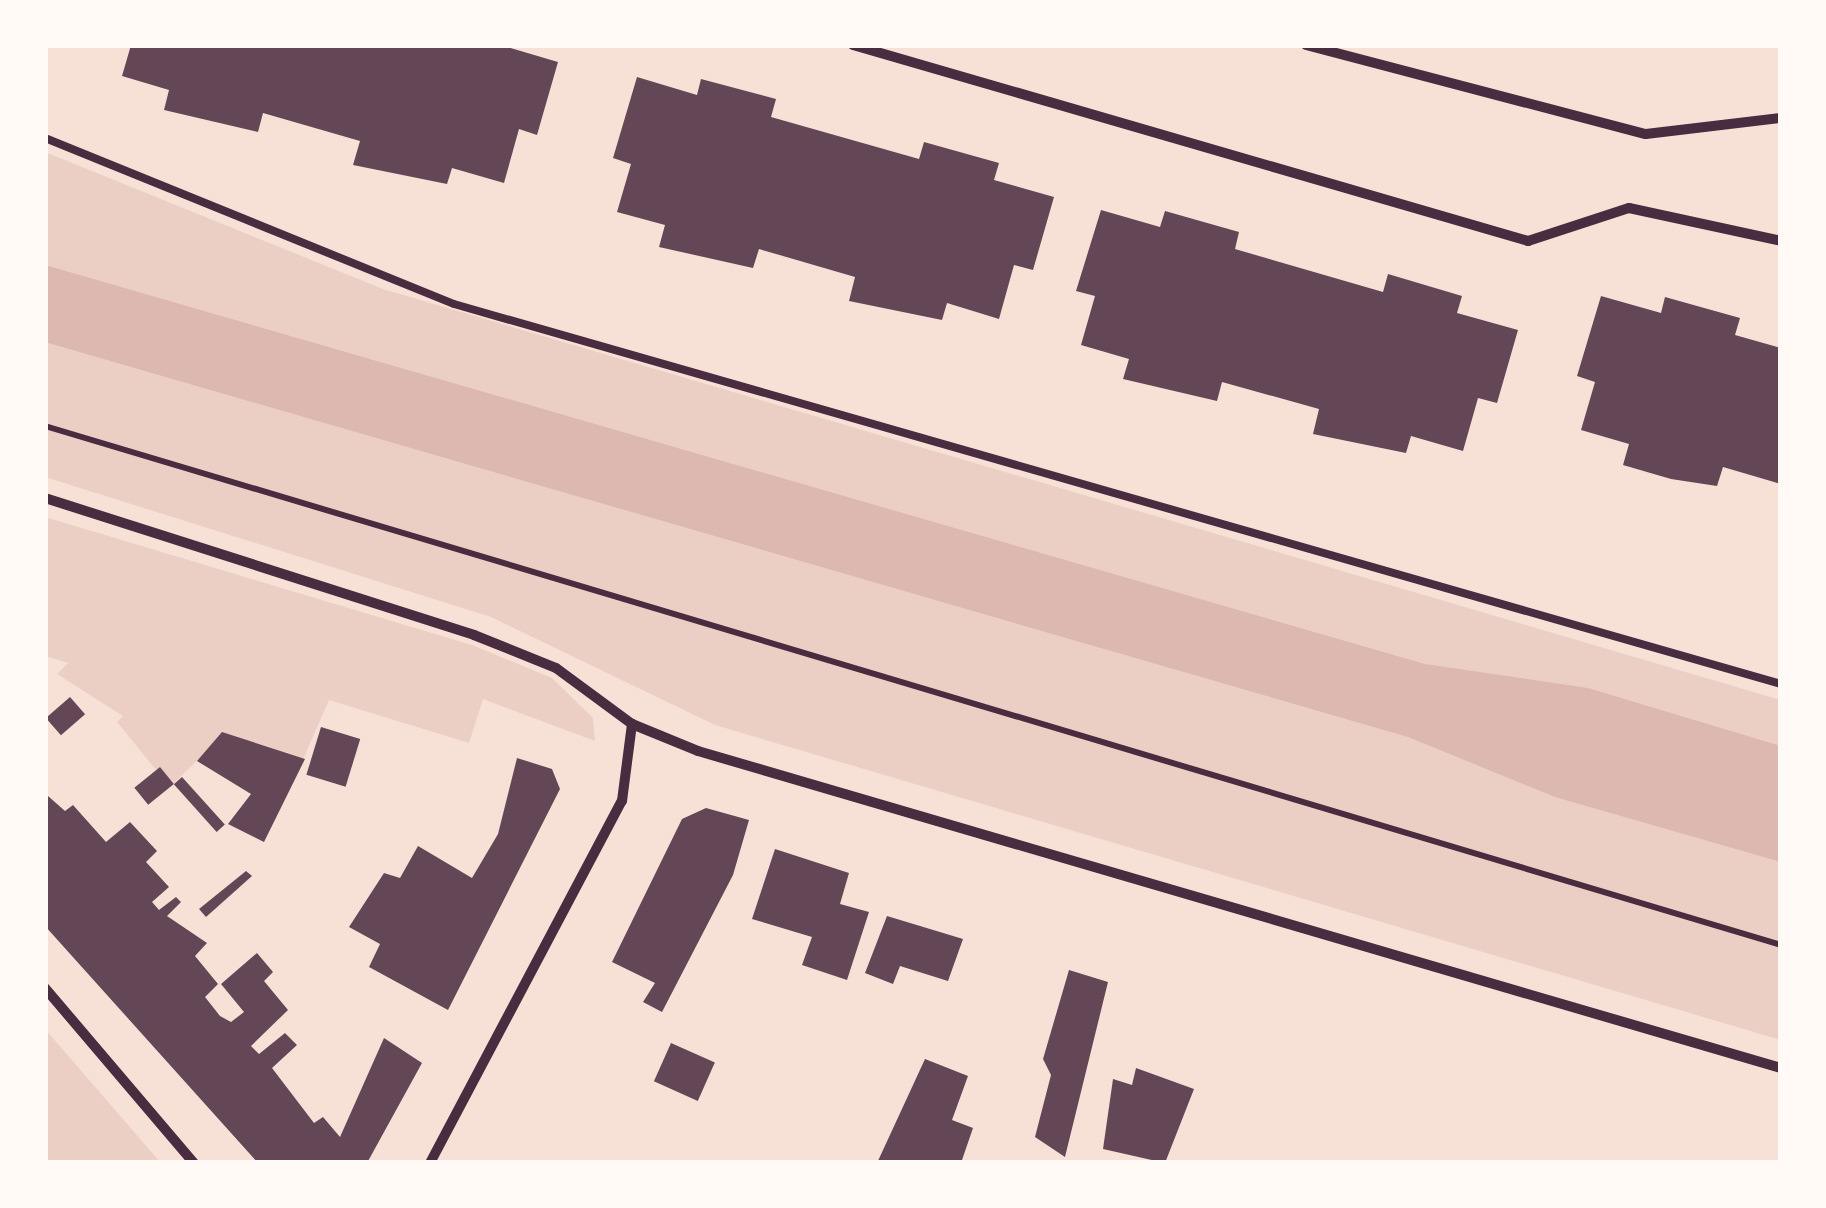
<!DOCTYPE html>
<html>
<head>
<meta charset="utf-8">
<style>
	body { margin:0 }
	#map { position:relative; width:1826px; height:1208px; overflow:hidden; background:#f7e1d7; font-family:"IBM Plex Sans",sans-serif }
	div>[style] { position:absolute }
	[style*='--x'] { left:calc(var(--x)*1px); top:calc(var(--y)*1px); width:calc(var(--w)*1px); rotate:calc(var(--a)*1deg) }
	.green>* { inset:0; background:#ebcfc5 }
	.water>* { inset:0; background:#dcb8b0 }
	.building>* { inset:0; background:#644757; transform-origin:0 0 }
	.path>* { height:6px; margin:-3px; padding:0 3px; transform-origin:3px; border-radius:3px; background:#4a2c40 }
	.service>* { height:8px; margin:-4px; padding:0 4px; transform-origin:4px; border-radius:4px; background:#4a2c40 }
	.minor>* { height:10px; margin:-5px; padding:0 5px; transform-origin:5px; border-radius:5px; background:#4a2c40 }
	span { translate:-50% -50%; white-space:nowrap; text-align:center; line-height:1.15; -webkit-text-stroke:8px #fffaf5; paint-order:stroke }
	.frame { position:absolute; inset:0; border:48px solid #fffaf5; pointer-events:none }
</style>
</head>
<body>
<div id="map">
	<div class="green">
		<div style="clip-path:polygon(45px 152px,383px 289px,1781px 700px,1781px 1040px,715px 725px,491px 617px,45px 477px)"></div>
		<div style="clip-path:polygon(45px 517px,472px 645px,552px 678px,593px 718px,595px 741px,483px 699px,469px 743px,329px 700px,301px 764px,223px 735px,170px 787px,117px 722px,123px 716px,57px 674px,68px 663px,45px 656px)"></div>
		<div style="clip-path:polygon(45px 1029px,161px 1163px,45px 1163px)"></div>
	</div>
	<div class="water">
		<div style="clip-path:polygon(45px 265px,1425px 664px,1588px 688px,1781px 746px,1781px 862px,1555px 797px,1408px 737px,45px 342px)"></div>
	</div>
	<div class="building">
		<div style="clip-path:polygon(131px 45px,500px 45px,558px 62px,537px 135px,519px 129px,504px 183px,452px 168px,447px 184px,353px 165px,360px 141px,263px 113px,258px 132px,164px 110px,169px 90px,122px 76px)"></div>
		<div style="clip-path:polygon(637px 77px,697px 95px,701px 79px,776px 99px,771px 117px,919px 159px,924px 142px,999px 163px,994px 180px,1054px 197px,1033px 270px,1014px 265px,999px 319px,947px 303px,942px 320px,849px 301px,855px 277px,759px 249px,753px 268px,659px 247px,665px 225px,617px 212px,631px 164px,613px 158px)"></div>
		<div style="clip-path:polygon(1101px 210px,1160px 227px,1165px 211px,1239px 232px,1235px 249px,1383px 292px,1388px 274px,1462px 296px,1457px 313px,1518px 330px,1497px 403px,1478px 398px,1463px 451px,1411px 436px,1406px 453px,1313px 434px,1319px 409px,1222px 382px,1217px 401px,1123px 379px,1129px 359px,1081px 345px,1095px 296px,1076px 291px)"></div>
		<div style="clip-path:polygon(1601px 296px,1661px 313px,1665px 297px,1740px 318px,1735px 335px,1781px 348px,1781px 484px,1723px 467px,1717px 486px,1671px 479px,1623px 465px,1629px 444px,1581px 430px,1595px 382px,1577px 376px)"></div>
		<div style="left:70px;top:697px;width:23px;height:32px;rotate:49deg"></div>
		<div style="left:321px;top:727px;width:41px;height:50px;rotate:17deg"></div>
		<div style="clip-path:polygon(222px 732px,305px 759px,264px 842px,228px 824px,251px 794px,197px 761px)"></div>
		<div style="clip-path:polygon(517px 758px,552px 769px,560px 789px,448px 1010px,369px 967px,380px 944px,349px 927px,384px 873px,400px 878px,418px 846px,472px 878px,498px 834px)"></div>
		<div style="left:160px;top:767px;width:22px;height:33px;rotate:51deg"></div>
		<div style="left:182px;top:777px;width:64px;height:11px;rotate:48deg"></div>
		<div style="clip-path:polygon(48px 796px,65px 811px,73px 805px,106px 842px,130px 822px,157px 851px,146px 862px,169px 887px,152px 902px,159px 910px,176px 897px,181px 902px,167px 916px,207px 943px,195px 956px,218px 984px,205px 997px,220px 1016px,231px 1022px,244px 1012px,221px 984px,257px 953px,273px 972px,264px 981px,288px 1010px,251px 1046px,259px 1054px,285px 1033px,297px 1045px,272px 1068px,314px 1123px,323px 1117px,340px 1137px,384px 1038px,422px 1063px,367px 1163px,258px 1163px,45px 926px)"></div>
		<div style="clip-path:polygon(706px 808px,749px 820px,733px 875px,662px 1012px,643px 1002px,655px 983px,612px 962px,682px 819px)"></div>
		<div style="clip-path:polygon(775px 849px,849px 873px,840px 904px,869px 912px,847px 980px,802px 965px,812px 937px,752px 919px)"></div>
		<div style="clip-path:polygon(246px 871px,252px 876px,206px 917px,199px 909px)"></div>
		<div style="clip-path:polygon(887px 916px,963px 939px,948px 981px,900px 966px,893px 984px,865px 973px)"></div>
		<div style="clip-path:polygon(1069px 970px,1108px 982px,1065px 1157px,1035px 1137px,1051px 1075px,1043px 1059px)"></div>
		<div style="left:671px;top:1043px;width:48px;height:42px;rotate:24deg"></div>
		<div style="clip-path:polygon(925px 1059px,968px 1076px,952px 1120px,973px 1128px,961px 1163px,877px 1163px)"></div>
		<div style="clip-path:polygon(1136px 1068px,1194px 1089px,1165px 1163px,1103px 1149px,1113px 1079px,1132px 1085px)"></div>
	</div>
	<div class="path">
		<div style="--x:45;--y:426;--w:1812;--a:16.64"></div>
	</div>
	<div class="service">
		<div style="--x:45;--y:138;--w:441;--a:22.1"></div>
		<div style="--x:454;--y:304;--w:1380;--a:15.98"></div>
	</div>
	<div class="minor">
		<div style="--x:853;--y:45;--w:703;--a:16.19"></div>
		<div style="--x:1528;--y:241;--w:106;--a:-18.1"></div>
		<div style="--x:1629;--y:208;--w:156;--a:12.2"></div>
		<div style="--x:1306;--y:45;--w:351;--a:14.7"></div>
		<div style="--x:1646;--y:134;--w:136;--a:-6.8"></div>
		<div style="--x:45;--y:498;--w:450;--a:17.7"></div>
		<div style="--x:474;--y:635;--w:88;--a:21.9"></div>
		<div style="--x:556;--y:668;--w:94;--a:36.4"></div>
		<div style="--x:632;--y:724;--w:71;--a:22.2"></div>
		<div style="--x:698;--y:751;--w:1128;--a:16.32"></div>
		<div style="--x:45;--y:988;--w:230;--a:49.6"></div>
		<div style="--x:430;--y:1163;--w:410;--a:-62.1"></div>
		<div style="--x:622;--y:801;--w:78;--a:-82.6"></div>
	</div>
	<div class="frame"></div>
</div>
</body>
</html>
